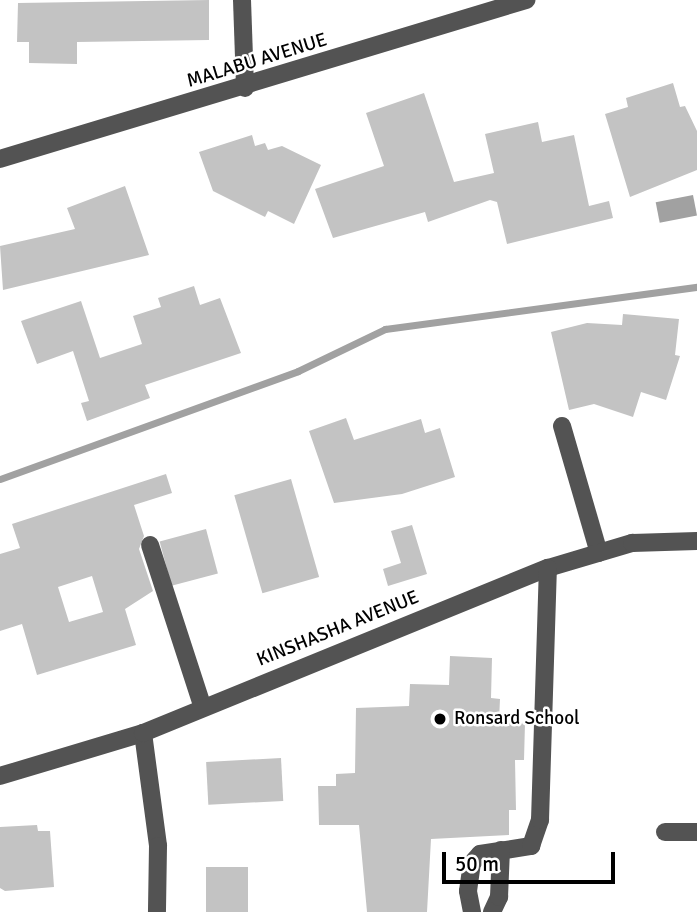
<!DOCTYPE html>
<html>
<head>
<meta charset="utf-8">
<style>
	body { margin:0 }
	#map { position:relative; width:697px; height:912px; overflow:hidden; background:#fff; font-family:Signika,sans-serif }
	div>[style] { position:absolute }
	[style*='--x'] { left:calc(var(--x)*1px); top:calc(var(--y)*1px); width:calc(var(--w)*1px); rotate:calc(var(--a)*1deg) }
	.water>* { inset:0; background:#a1a1a1; transform-origin:0 0 }
	.stream>* { height:7px; margin:-3.5px; padding:0 3.5px; transform-origin:3.5px; border-radius:3.5px; background:#a1a1a1 }
	.building>* { inset:0; background:#c3c3c3; transform-origin:0 0 }
	.minor>* { height:18px; margin:-9px; padding:0 9px; transform-origin:9px; border-radius:9px; background:#535353 }
	.dots>* { width:19px; height:19px; translate:-50% -50%; box-sizing:border-box; border:4px solid #fff; border-radius:50% }
	span { translate:-50% -50%; white-space:nowrap; text-align:center; line-height:1.15; -webkit-text-stroke:5px #fff; paint-order:stroke }
	.street-label { font-size:19px; color:#000 }
	.poi-label { font-size:19px; color:#000 }
	.left { translate:0 -50%; text-align:left }
	.scale { position:absolute; left:442px; top:852px; width:173px; height:32px; box-sizing:border-box; border:4px solid #000; border-top:0; padding-left:9px; font-size:21px; line-height:24px; white-space:nowrap; color:#000; -webkit-text-stroke:5px #fff; paint-order:stroke }
</style>
</head>
<body>
<div id="map">
	<div class="water">
		<div style="left:693px;top:195px;width:21px;height:38px;rotate:79deg"></div>
	</div>
	<div class="stream">
		<div style="--x:0;--y:479;--w:317;--a:-19.9"></div>
		<div style="--x:298;--y:371;--w:97;--a:-25.8"></div>
		<div style="--x:385;--y:329;--w:315;--a:-7.7"></div>
	</div>
	<div class="building">
		<div style="clip-path:polygon(209px 0,209px 40px,77px 42px,77px 64px,29px 63px,29px 42px,17px 42px,18px 3px)"></div>
		<div style="clip-path:polygon(673px 83px,680px 107px,685px 106px,697px 131px,697px 170px,630px 197px,605px 114px,628px 107px,626px 98px)"></div>
		<div style="clip-path:polygon(424px 93px,454px 182px,494px 173px,485px 134px,538px 122px,542px 142px,574px 135px,589px 206px,609px 201px,613px 218px,507px 244px,497px 202px,490px 200px,428px 222px,425px 212px,333px 238px,315px 189px,384px 166px,366px 113px)"></div>
		<div style="clip-path:polygon(252px 135px,255px 146px,265px 143px,268px 150px,282px 146px,321px 165px,294px 224px,268px 211px,265px 217px,213px 191px,199px 152px)"></div>
		<div style="clip-path:polygon(125px 186px,149px 255px,3px 290px,0 246px,75px 229px,67px 208px)"></div>
		<div style="clip-path:polygon(194px 286px,200px 305px,220px 298px,241px 353px,145px 385px,150px 398px,87px 421px,81px 403px,89px 401px,73px 351px,37px 364px,21px 321px,81px 301px,100px 358px,142px 344px,133px 316px,161px 307px,158px 298px)"></div>
		<div style="clip-path:polygon(623px 314px,679px 319px,675px 355px,680px 356px,666px 400px,641px 392px,633px 417px,594px 404px,569px 410px,551px 332px,587px 323px,622px 325px)"></div>
		<div style="clip-path:polygon(346px 418px,354px 440px,421px 419px,425px 433px,440px 428px,455px 477px,402px 494px,334px 503px,309px 431px)"></div>
		<div style="clip-path:polygon(evenodd,166px 474px,172px 493px,134px 505px,144px 536px,139px 549px,153px 591px,125px 609px,136px 645px,37px 675px,22px 624px,0 631px,0 554px,20px 548px,12px 524px,166px 474px,92px 576px,103px 612px,69px 622px,58px 587px,92px 576px)"></div>
		<div style="left:291px;top:479px;width:102px;height:59px;rotate:74deg"></div>
		<div style="clip-path:polygon(412px 525px,427px 574px,388px 586px,383px 569px,401px 563px,391px 531px)"></div>
		<div style="left:206px;top:529px;width:46px;height:48px;rotate:75deg"></div>
		<div style="clip-path:polygon(450px 656px,492px 658px,491px 698px,500px 699px,499px 721px,525px 723px,524px 760px,515px 760px,516px 810px,509px 810px,509px 835px,431px 839px,427px 912px,367px 912px,359px 825px,319px 825px,318px 786px,336px 786px,336px 774px,355px 773px,356px 708px,409px 706px,410px 684px,449px 685px)"></div>
		<div style="left:281px;top:758px;width:43px;height:75px;rotate:87deg"></div>
		<div style="clip-path:polygon(37px 825px,38px 831px,50px 831px,54px 887px,5px 891px,0 888px,0 827px)"></div>
		<div style="left:206px;top:867px;width:42px;height:45px"></div>
	</div>
	<div class="minor">
		<div style="--x:242;--y:0;--w:88;--a:88"></div>
		<div style="--x:0;--y:159;--w:550;--a:-16.82"></div>
		<div style="--x:562;--y:426;--w:132;--a:73.8"></div>
		<div style="--x:150;--y:545;--w:171;--a:72"></div>
		<div style="--x:143;--y:733;--w:114;--a:82.4"></div>
		<div style="--x:158;--y:846;--w:66;--a:90.9"></div>
		<div style="--x:0;--y:776;--w:149;--a:-16.7"></div>
		<div style="--x:143;--y:733;--w:437;--a:-22.2"></div>
		<div style="--x:548;--y:568;--w:88;--a:-16.6"></div>
		<div style="--x:632;--y:543;--w:65;--a:-1.8"></div>
		<div style="--x:665;--y:832;--w:32;--a:0"></div>
		<div style="--x:472;--y:912;--w:21;--a:-101"></div>
		<div style="--x:468;--y:891;--w:28;--a:-82"></div>
		<div style="--x:472;--y:863;--w:12;--a:-48"></div>
		<div style="--x:480;--y:854;--w:52;--a:-8.9"></div>
		<div style="--x:531;--y:846;--w:28;--a:-71"></div>
		<div style="--x:540;--y:820;--w:252;--a:-88.2"></div>
		<div style="--x:492;--y:912;--w:17;--a:-65"></div>
		<div style="--x:499;--y:897;--w:47;--a:-87.6"></div>
	</div>
	<div class="dots">
		<div style="left:440px;top:719px;background:#000"></div>
	</div>
	<div class="street-label">
		<span style="left:257px;top:61px;rotate:-17deg">MALABU AVENUE</span>
		<span style="left:338px;top:629px;rotate:-22deg">KINSHASHA AVENUE</span>
	</div>
	<div class="poi-label">
		<span class="left" style="left:454px;top:719px">Ronsard School</span>
	</div>
	<div class="scale">50 m</div>
</div>
</body>
</html>
